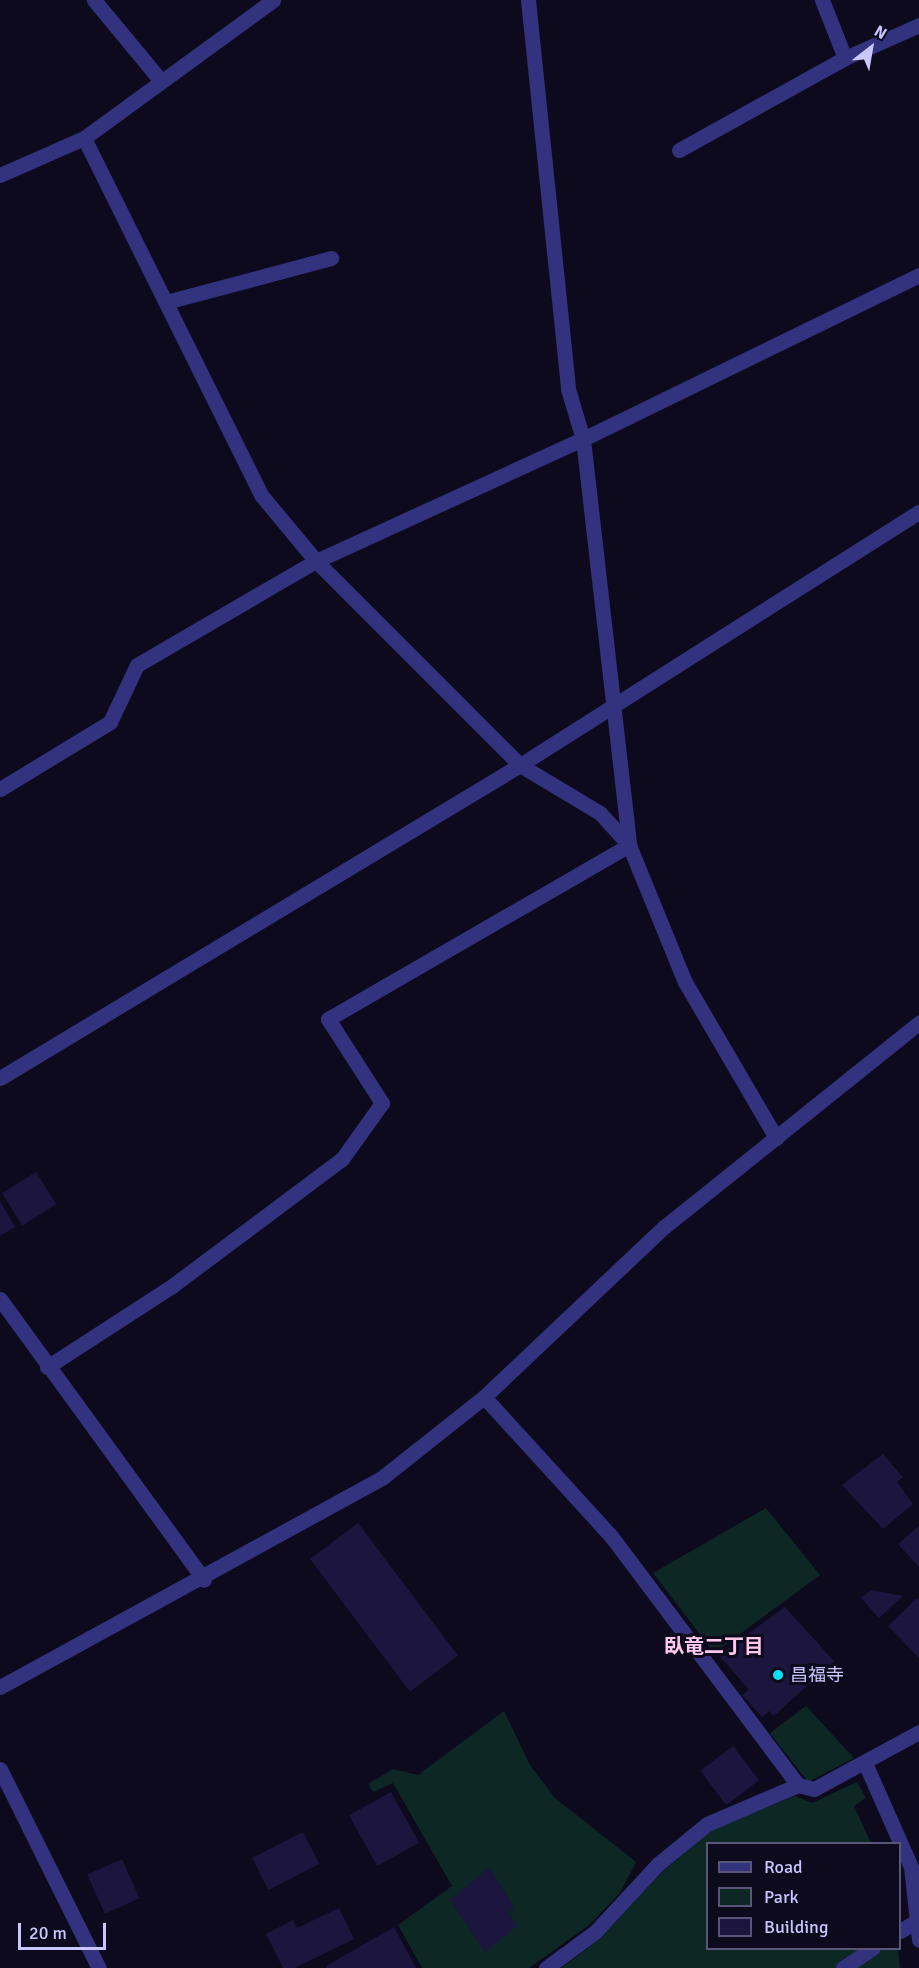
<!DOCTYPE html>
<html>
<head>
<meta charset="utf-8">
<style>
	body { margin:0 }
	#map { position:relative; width:919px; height:1968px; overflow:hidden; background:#0d0a1d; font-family:Signika,"Noto Sans JP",sans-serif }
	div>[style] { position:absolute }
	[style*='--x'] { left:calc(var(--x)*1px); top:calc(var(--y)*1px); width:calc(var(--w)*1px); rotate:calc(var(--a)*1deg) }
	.green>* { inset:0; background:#0d2725 }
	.building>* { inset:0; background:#1c153e; transform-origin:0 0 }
	.service>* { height:15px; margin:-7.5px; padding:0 7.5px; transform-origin:7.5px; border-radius:7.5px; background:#32327e }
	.pedestrian>* { height:15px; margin:-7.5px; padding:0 7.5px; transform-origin:7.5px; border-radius:7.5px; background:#32327e }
	.minor>* { height:15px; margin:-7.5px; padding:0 7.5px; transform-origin:7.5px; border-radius:7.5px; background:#32327e }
	.tertiary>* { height:15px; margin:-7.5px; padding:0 7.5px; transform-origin:7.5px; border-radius:7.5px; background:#32327e }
	.dots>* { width:16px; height:16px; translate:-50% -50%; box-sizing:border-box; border:3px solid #0d0a1d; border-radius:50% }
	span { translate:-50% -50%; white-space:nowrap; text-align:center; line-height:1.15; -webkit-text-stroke:6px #0d0a1d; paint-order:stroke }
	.poi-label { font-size:18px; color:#cac6ff }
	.left { translate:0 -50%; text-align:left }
	.neighbourhood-label { font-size:20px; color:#ffc8ed; font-weight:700 }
	.legend { position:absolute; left:706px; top:1842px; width:195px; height:108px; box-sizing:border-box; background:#0d0a1d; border:2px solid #595577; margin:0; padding:8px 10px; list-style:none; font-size:18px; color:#cac6ff }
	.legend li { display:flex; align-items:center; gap:12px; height:30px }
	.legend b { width:30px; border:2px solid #595577 }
	.north { position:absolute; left:841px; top:18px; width:60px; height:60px; -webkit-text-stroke:4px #0d0a1d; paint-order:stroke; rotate:31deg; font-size:16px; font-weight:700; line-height:24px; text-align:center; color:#cac6ff }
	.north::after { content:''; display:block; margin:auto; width:21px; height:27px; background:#cac6ff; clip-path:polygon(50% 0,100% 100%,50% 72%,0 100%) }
	.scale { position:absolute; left:18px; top:1923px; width:88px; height:27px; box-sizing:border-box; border:3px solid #cac6ff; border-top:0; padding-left:8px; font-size:18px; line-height:21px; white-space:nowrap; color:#cac6ff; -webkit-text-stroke:4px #0d0a1d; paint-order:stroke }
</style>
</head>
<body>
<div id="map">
	<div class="green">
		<div style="clip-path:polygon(766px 1508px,820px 1575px,714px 1653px,653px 1573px)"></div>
		<div style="clip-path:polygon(806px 1706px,854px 1758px,808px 1782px,770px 1733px)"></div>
		<div style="clip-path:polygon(504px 1711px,530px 1765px,555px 1798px,636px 1862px,620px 1893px,589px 1925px,529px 1968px,422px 1968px,398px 1925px,452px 1886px,393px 1783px,373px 1792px,368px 1784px,393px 1769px,418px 1775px)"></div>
		<div style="clip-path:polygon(857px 1782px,866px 1798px,854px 1806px,871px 1843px,708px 1844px,708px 1948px,898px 1949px,900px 1968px,561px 1968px,600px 1939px,662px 1872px,713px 1829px,795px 1796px,812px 1803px)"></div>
	</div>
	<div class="building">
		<div style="left:36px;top:1172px;width:38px;height:40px;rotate:58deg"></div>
		<div style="clip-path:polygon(0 1201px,15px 1227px,0 1236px)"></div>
		<div style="clip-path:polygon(883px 1454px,903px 1477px,897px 1482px,913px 1504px,883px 1529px,842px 1485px)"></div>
		<div style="left:358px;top:1523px;width:166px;height:60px;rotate:53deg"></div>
		<div style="clip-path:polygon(919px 1526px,919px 1567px,898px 1544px)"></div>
		<div style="clip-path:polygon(871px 1590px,903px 1596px,879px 1618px,861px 1598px)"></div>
		<div style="clip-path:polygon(917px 1598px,919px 1600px,919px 1658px,888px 1626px)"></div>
		<div style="clip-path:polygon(785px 1607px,834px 1661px,774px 1716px,769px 1711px,762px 1717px,742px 1695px,749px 1690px,719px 1655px)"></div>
		<div style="left:733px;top:1746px;width:43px;height:41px;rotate:53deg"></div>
		<div style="left:391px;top:1792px;width:58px;height:48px;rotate:61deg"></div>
		<div style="left:303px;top:1832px;width:36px;height:57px;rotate:63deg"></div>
		<div style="left:122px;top:1859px;width:43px;height:38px;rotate:66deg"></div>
		<div style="clip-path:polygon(489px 1867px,514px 1907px,509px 1912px,517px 1926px,485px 1952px,450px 1900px)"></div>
		<div style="clip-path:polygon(339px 1908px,354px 1939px,295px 1968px,283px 1968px,266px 1934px,293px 1920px,297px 1928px)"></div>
		<div style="clip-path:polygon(394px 1927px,416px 1968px,327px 1968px,326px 1966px)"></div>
	</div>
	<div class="service">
		<div style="--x:166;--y:302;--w:171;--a:-14.9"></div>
	</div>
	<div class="pedestrian">
		<div style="--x:865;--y:1763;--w:114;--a:66.1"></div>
		<div style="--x:911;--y:1867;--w:73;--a:83.7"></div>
		<div style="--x:900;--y:1931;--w:21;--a:-31"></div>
		<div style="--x:843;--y:1968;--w:36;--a:-34"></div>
	</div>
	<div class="minor">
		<div style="--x:94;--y:0;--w:105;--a:50.4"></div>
		<div style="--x:528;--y:0;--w:391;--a:84.1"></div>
		<div style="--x:568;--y:389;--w:52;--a:73.3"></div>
		<div style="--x:583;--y:439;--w:409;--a:83.5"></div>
		<div style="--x:629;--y:845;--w:148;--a:67.8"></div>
		<div style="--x:685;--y:982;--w:181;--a:59.7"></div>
		<div style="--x:822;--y:0;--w:62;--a:68.4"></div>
		<div style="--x:845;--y:58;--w:81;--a:-24"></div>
		<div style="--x:84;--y:138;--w:400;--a:63.6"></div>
		<div style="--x:262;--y:496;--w:85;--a:50.3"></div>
		<div style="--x:316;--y:561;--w:288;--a:45"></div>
		<div style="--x:520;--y:765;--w:93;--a:31"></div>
		<div style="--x:600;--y:813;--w:43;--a:47.8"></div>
		<div style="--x:679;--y:150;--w:190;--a:-29"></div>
		<div style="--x:0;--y:175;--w:92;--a:-23.8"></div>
		<div style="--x:84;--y:138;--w:234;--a:-36.1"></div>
		<div style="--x:0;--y:789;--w:129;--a:-31.3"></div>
		<div style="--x:110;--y:722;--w:63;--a:-64.7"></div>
		<div style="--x:137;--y:665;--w:207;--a:-30.2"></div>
		<div style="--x:316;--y:561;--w:294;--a:-24.6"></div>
		<div style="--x:583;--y:439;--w:374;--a:-26"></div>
		<div style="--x:0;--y:1299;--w:347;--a:54"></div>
		<div style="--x:47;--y:1367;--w:149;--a:-32.9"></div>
		<div style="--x:172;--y:1286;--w:212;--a:-36.8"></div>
		<div style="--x:342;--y:1159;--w:69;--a:-54.5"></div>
		<div style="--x:382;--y:1103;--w:100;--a:-122.7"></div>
		<div style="--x:328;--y:1019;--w:348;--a:-30"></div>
		<div style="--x:484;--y:1397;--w:188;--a:47.6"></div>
		<div style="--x:611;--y:1536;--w:311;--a:53.1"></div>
		<div style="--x:798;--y:1785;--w:16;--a:14"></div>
		<div style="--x:814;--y:1789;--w:119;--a:-28.5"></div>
		<div style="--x:0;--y:1687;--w:437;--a:-28.7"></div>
		<div style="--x:383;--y:1477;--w:129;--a:-38.4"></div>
		<div style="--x:484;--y:1397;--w:248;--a:-43.4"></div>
		<div style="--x:664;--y:1227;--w:327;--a:-38.7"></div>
		<div style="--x:0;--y:1769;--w:222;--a:63.6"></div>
		<div style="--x:546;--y:1968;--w:61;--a:-36.3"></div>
		<div style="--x:595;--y:1932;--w:93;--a:-47.2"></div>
		<div style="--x:658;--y:1864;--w:63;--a:-39.2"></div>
		<div style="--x:707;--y:1824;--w:99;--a:-23.2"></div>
	</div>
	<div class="tertiary">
		<div style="--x:0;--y:1078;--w:607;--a:-31.04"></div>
		<div style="--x:520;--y:765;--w:472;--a:-32.4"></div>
	</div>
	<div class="dots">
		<div style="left:778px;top:1675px;background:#00e2f1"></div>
	</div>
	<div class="poi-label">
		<span class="left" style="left:790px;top:1675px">昌福寺</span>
	</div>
	<div class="neighbourhood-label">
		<span style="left:714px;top:1646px">臥竜二丁目</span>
	</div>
	<ul class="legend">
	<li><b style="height:8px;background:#32327e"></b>Road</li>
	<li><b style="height:16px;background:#0d2725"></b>Park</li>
	<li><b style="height:16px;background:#1c153e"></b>Building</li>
	</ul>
	<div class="north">N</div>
	<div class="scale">20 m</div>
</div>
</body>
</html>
